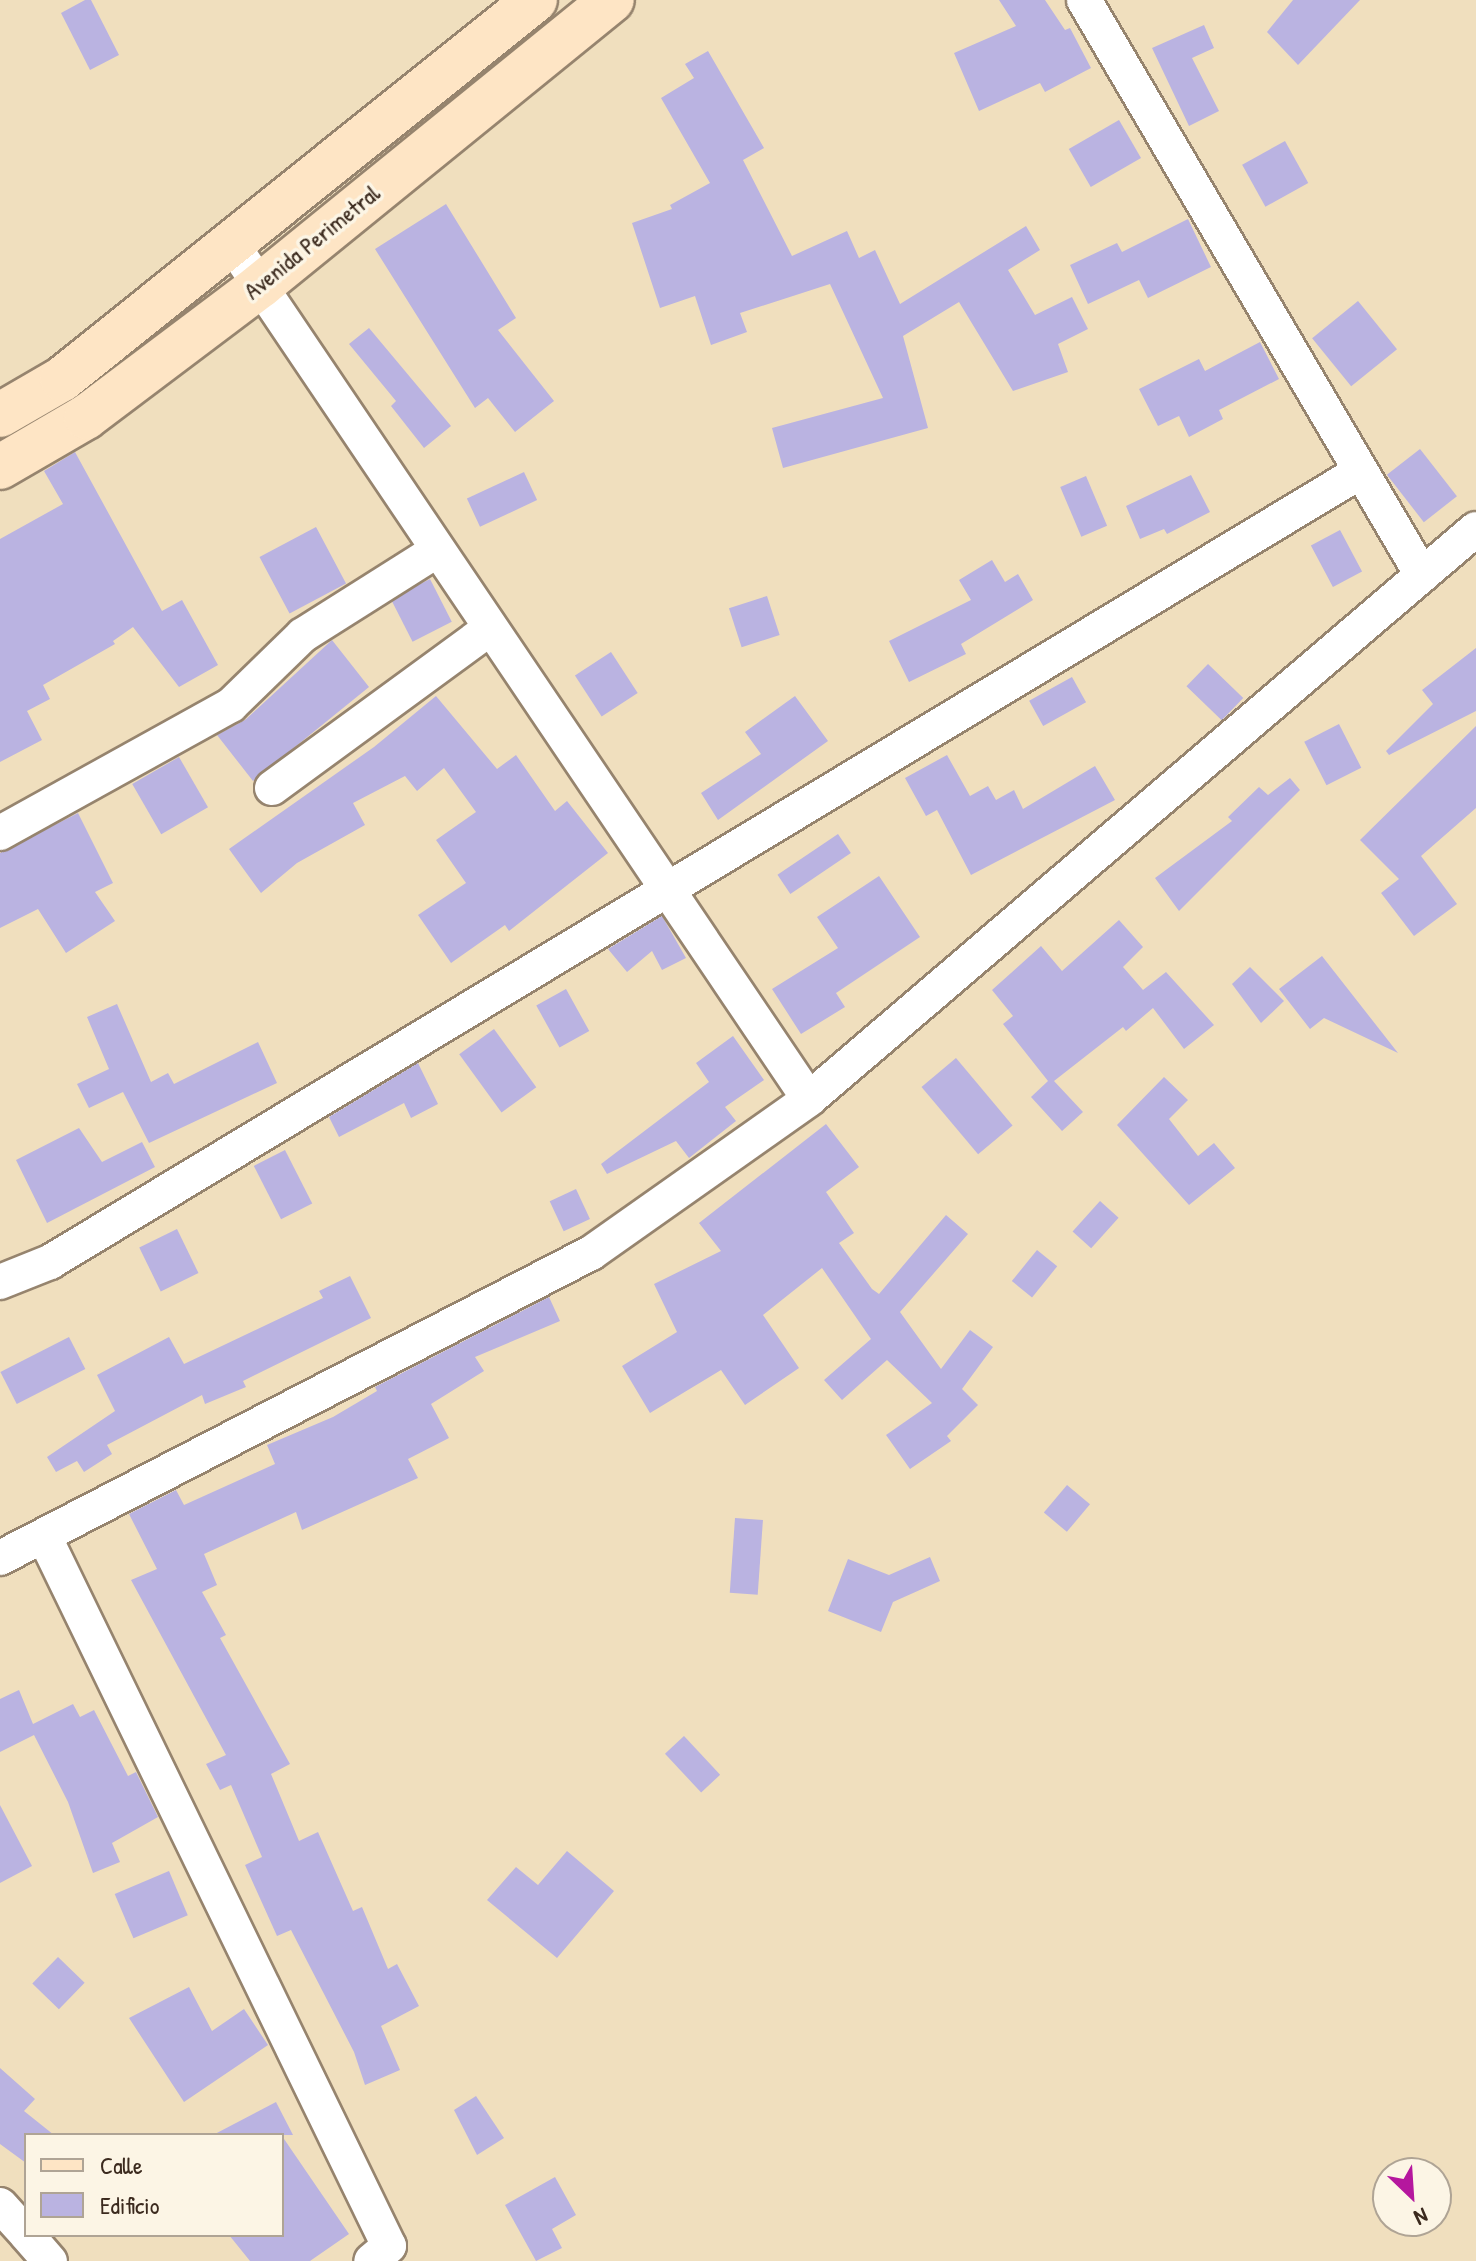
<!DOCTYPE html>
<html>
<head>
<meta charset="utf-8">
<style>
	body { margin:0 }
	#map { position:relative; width:1476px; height:2261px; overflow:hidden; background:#f0dfbe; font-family:"Patrick Hand",sans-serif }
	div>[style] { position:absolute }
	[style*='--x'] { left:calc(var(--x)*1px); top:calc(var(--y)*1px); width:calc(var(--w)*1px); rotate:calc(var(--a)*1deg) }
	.building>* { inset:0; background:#bab3e1; transform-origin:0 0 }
	.roads { filter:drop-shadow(2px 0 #96846e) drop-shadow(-2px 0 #96846e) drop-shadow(0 2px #96846e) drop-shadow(0 -2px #96846e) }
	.street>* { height:34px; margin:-17px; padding:0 17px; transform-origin:17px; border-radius:17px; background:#fff }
	.secondary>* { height:44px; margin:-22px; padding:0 22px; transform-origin:22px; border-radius:22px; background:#fee5c5 }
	span { translate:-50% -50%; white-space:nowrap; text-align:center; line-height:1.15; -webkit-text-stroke:7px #fcf5e5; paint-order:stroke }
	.street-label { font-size:24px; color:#3b2a1e }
	.legend { position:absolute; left:24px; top:2133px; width:260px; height:104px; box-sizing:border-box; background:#fcf5e5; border:2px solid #afa495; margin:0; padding:10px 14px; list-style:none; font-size:24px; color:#3b2a1e }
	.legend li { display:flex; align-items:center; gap:16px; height:40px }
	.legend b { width:40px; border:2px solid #afa495 }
	.north { position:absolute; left:1372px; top:2157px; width:80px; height:80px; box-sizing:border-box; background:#fcf5e5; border:2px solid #afa495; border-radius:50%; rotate:155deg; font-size:22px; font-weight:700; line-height:32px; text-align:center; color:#3b2a1e }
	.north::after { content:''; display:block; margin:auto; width:28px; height:36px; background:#b5179e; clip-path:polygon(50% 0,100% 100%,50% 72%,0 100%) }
</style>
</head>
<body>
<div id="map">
	<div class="building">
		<div style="clip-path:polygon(85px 0,91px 0,119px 55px,90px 70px,61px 13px)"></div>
		<div style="clip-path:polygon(999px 0,1045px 0,1065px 30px,1070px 28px,1091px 68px,1045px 92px,1040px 83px,979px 111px,954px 53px,1016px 26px)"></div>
		<div style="clip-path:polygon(1293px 0,1360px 0,1298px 65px,1267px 32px)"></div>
		<div style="clip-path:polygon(1204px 25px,1214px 48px,1192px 58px,1219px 111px,1189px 126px,1152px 48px)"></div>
		<div style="clip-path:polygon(708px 51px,764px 148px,743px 160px,792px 256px,847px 231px,859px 258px,875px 250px,900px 304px,1026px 226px,1040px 250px,1008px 270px,1035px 315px,1072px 297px,1088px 329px,1058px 344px,1068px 372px,1013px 391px,959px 302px,903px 336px,928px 428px,783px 468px,772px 428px,883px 398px,830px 284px,740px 313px,747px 332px,711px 345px,695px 296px,660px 308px,632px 223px,672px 209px,670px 205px,710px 183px,661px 98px,694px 78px,685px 64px)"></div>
		<div style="left:1119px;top:120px;width:44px;height:58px;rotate:60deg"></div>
		<div style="left:1285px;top:141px;width:48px;height:49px;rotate:61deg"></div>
		<div style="clip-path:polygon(446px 204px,516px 318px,498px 330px,554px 401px,515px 432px,488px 398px,475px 408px,375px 249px)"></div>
		<div style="clip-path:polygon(1188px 219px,1211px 267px,1148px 298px,1139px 280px,1088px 304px,1070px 265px,1117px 243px,1122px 252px)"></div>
		<div style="left:1358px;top:301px;width:62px;height:59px;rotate:51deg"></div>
		<div style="clip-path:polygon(369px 328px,451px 426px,424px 448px,391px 406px,396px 401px,349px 344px)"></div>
		<div style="clip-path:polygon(1260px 342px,1279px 379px,1219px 410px,1223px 419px,1189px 437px,1179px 416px,1158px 426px,1139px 389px,1199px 359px,1205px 371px)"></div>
		<div style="left:1420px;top:449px;width:60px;height:42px;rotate:52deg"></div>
		<div style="clip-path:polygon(75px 452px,162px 611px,182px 600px,218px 665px,179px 687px,133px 627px,113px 641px,115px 644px,43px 685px,50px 699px,27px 711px,42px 740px,0 762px,0 539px,63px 504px,44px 471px)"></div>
		<div style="left:524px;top:472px;width:31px;height:63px;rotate:65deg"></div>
		<div style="clip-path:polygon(1191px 475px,1210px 512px,1167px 534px,1164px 529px,1140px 539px,1126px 506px)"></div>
		<div style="left:1086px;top:476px;width:54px;height:28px;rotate:67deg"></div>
		<div style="left:316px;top:527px;width:64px;height:64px;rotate:62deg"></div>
		<div style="left:1340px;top:530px;width:47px;height:33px;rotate:62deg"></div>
		<div style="clip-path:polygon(992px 560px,1005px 582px,1018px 574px,1033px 600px,961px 644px,966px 654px,909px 682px,889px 641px,971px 600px,959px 580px)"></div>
		<div style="left:430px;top:579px;width:48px;height:44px;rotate:63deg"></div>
		<div style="left:767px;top:596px;width:41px;height:40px;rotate:72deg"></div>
		<div style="clip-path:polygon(332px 640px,369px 687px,253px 781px,217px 735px,245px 720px)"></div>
		<div style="clip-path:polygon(1476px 648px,1476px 711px,1389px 755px,1386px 751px,1433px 704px,1422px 690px)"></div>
		<div style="left:611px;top:652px;width:49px;height:43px;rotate:57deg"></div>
		<div style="left:1208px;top:664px;width:49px;height:31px;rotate:44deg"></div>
		<div style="left:1072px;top:677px;width:29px;height:49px;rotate:61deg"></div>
		<div style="clip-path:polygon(436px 696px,497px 769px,516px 755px,555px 811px,567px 801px,608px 853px,509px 931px,505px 925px,451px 963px,418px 915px,466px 883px,436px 840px,476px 812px,444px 768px,417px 791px,405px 776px,353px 803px,365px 825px,297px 863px,261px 893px,229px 849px,374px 747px)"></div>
		<div style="clip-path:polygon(795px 696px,828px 741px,718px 820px,701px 793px,761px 754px,745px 732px)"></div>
		<div style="left:1339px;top:724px;width:49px;height:39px;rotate:63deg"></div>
		<div style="clip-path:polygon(1476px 726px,1476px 808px,1421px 856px,1457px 904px,1414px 936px,1381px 893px,1399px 879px,1360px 840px)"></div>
		<div style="clip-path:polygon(947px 755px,970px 796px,988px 786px,996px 800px,1014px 790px,1023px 809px,1095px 766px,1115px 800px,971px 875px,937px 810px,926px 816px,905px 778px)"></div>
		<div style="left:179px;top:757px;width:58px;height:54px;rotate:60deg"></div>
		<div style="clip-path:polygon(1290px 778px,1300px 790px,1179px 911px,1155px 878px,1232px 821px,1228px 817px,1259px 787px,1268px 795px)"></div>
		<div style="clip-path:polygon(78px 813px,113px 883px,95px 892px,115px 921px,66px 953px,38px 909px,0 928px,0 853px)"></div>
		<div style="left:838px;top:834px;width:23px;height:73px;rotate:56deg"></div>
		<div style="clip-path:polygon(879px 876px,920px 937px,836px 993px,845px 1007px,801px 1034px,772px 989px,838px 948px,817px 917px)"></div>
		<div style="clip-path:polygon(662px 916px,686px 958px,662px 970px,652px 951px,627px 972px,608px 949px)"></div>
		<div style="clip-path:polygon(1119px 920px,1143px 947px,1123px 967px,1143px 990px,1166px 972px,1214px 1025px,1184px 1049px,1153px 1008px,1126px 1031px,1123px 1027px,1054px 1081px,1083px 1112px,1062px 1131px,1031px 1097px,1048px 1081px,1003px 1024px,1013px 1016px,992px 990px,1041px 946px,1062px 971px)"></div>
		<div style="clip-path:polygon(1322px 956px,1398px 1053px,1324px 1018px,1310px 1029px,1279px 989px)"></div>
		<div style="clip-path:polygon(1250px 967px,1284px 1001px,1261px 1023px,1232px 984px)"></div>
		<div style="left:566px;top:989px;width:48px;height:34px;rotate:61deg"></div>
		<div style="clip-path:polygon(117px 1004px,151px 1082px,168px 1073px,174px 1084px,258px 1042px,277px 1083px,149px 1143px,123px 1092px,89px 1108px,77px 1084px,109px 1069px,87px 1017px)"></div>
		<div style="left:494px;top:1029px;width:72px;height:43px;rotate:54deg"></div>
		<div style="clip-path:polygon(733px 1036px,764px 1080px,725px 1107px,736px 1121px,689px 1158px,676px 1141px,607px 1174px,601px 1164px,709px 1082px,696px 1063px)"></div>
		<div style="left:956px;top:1058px;width:88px;height:45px;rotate:50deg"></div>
		<div style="clip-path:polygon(418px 1063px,438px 1104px,411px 1118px,404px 1103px,339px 1137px,329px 1117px)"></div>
		<div style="clip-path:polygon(1164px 1077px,1188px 1100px,1169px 1119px,1198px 1156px,1214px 1143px,1235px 1168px,1189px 1205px,1117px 1125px)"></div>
		<div style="clip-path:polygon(826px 1124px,859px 1167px,826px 1192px,854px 1233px,839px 1243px,872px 1289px,879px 1294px,946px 1215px,968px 1234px,900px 1312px,941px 1369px,970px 1330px,993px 1347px,962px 1389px,978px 1405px,947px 1436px,951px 1441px,910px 1469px,886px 1435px,932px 1403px,887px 1360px,842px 1400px,824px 1380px,871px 1339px,822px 1268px,763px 1315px,799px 1368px,745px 1405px,721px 1370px,650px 1413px,622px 1366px,677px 1332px,654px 1284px,721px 1251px,699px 1223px)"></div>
		<div style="clip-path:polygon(79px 1128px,102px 1162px,142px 1142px,155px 1167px,47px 1223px,16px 1160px)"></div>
		<div style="left:285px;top:1150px;width:60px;height:35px;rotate:63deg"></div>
		<div style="left:576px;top:1189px;width:33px;height:29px;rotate:65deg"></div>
		<div style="left:1100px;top:1201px;width:25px;height:41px;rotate:42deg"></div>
		<div style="left:177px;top:1229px;width:49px;height:42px;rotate:64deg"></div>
		<div style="left:1037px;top:1250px;width:26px;height:40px;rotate:39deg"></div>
		<div style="clip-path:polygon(350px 1276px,371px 1318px,243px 1381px,246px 1387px,205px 1404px,202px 1395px,107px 1445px,112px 1454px,84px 1472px,77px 1461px,56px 1472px,47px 1457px,115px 1411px,97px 1375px,169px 1337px,184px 1364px,323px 1298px,319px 1291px)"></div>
		<div style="clip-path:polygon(549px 1297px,560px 1321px,475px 1357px,484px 1371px,431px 1404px,449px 1438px,408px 1459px,418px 1478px,302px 1530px,296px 1512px,204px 1554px,217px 1585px,202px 1592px,226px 1635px,220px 1638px,290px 1764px,271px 1774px,299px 1841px,318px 1832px,353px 1911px,362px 1907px,388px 1969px,397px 1964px,419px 2006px,381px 2026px,400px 2070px,365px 2085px,354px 2052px,291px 1930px,277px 1936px,245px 1865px,262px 1857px,231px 1785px,220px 1790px,206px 1764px,226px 1755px,131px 1580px,157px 1569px,129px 1514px,176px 1490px,184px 1505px,275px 1464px,267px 1445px,333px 1417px,377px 1391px,375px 1387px)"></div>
		<div style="left:69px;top:1337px;width:36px;height:77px;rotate:63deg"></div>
		<div style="left:1067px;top:1485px;width:30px;height:36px;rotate:40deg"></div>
		<div style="left:735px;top:1518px;width:28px;height:75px;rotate:4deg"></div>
		<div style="clip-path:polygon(930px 1557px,940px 1581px,893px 1602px,881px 1632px,828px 1611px,848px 1559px,889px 1575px)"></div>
		<div style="clip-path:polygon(19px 1690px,33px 1724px,73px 1704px,80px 1717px,94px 1710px,128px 1776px,136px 1772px,158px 1817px,112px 1843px,120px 1862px,93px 1873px,68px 1802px,34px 1735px,0 1752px,0 1699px)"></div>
		<div style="left:684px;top:1736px;width:53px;height:26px;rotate:47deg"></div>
		<div style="clip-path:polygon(0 1805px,32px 1866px,0 1883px)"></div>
		<div style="clip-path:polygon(567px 1851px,614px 1891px,557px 1958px,487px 1900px,516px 1867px,538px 1885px)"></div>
		<div style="left:169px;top:1871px;width:48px;height:59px;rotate:67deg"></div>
		<div style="left:58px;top:1957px;width:37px;height:37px;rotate:44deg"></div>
		<div style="clip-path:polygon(189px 1987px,212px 2031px,244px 2009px,268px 2045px,184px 2102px,129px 2018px)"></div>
		<div style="clip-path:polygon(0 2068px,35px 2099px,24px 2111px,54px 2135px,26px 2135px,26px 2163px,0 2144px)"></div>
		<div style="clip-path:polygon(476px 2096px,504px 2138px,477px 2155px,454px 2110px)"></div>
		<div style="clip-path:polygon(276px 2102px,293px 2135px,213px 2135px)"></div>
		<div style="clip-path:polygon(282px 2136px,349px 2234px,310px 2261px,250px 2261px,229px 2235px,282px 2235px)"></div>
		<div style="clip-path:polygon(555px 2177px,576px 2215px,552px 2229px,562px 2248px,536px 2261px,505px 2205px)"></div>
	</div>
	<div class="roads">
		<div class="street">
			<div style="--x:1084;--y:0;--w:667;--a:59.55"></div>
			<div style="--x:232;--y:244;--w:1031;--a:55.99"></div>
			<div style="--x:272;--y:788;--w:269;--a:-36.2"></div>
			<div style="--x:0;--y:833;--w:264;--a:-29"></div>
			<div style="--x:231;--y:705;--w:100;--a:-44.2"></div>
			<div style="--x:303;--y:635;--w:157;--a:-32.3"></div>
			<div style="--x:0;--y:1282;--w:54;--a:-21.8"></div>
			<div style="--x:50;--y:1262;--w:1528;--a:-31.1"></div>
			<div style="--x:45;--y:1538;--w:787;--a:64.09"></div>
			<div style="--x:389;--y:2246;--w:23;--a:140"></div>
			<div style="--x:0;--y:1558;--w:665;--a:-27.3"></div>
			<div style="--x:591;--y:1253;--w:267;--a:-35.2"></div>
			<div style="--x:809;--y:1099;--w:877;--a:-40.52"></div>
			<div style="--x:0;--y:2205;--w:39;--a:48"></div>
			<div style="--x:27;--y:2235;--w:35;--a:49"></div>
		</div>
		<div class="secondary">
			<div style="--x:0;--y:415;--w:72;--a:-30.1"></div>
			<div style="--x:62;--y:379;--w:606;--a:-38.7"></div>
			<div style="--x:0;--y:467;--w:99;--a:-30.2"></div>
			<div style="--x:86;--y:417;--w:219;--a:-37"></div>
			<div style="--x:261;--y:285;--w:452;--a:-39.1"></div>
		</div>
	</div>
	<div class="street-label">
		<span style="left:312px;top:242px;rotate:-39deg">Avenida Perimetral</span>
	</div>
	<ul class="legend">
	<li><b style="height:10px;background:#fee5c5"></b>Calle</li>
	<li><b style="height:22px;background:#bab3e1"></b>Edificio</li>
	</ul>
	<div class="north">N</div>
</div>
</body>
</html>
